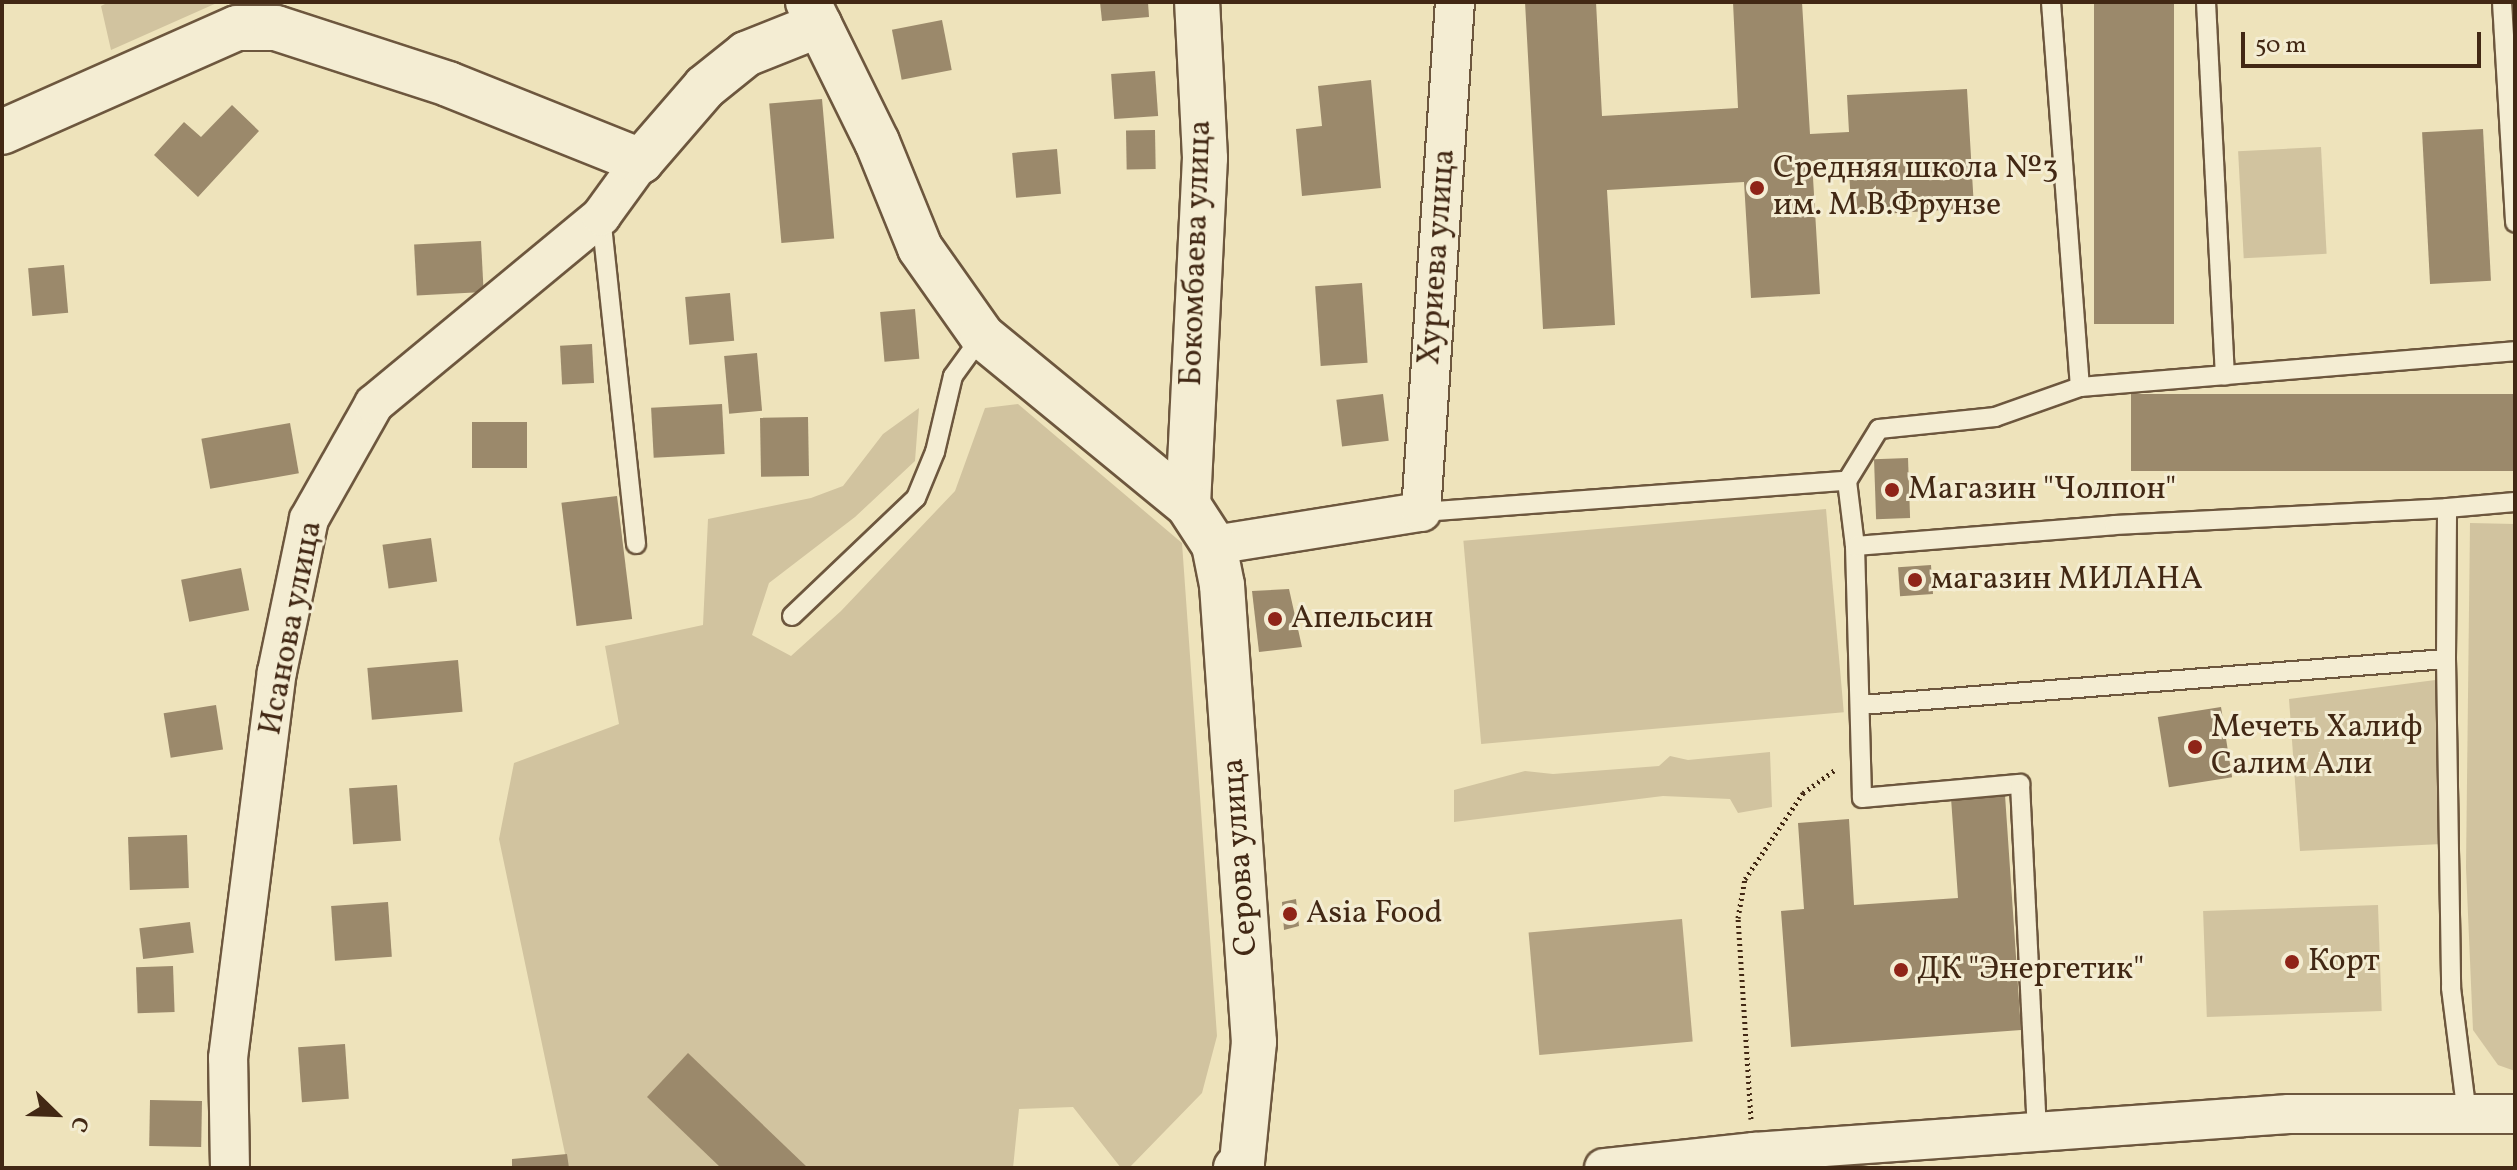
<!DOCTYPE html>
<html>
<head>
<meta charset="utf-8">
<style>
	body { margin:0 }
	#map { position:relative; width:2517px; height:1170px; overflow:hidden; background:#eee3bb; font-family:Vollkorn,serif }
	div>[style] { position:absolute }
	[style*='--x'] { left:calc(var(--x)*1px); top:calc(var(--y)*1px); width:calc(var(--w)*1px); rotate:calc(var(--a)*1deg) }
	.green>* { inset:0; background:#d1c39f; transform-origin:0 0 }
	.water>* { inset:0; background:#b4a382; transform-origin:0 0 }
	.building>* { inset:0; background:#9b896b; transform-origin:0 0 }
	.path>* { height:5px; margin-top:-2.5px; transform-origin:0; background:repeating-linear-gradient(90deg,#422814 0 2px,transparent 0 6px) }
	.roads { filter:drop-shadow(2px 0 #6d573e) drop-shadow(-2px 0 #6d573e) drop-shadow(0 2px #6d573e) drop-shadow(0 -2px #6d573e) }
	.service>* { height:18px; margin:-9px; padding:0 9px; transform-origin:9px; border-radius:9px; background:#f4edd3 }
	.minor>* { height:38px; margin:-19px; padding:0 19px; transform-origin:19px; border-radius:19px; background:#f4edd3 }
	.tertiary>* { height:44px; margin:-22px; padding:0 22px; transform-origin:22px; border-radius:22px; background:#f4edd3 }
	.secondary>* { height:44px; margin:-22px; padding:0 22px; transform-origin:22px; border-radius:22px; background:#f4edd3 }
	.dots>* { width:22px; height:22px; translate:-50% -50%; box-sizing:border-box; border:4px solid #f4edd3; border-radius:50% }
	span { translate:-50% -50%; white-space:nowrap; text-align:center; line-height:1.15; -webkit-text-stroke:6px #f4edd3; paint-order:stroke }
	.poi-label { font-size:32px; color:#422814 }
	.left { translate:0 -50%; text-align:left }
	.street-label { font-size:32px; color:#422814 }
	.frame { position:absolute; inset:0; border:4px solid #422814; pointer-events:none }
	.north { position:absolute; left:16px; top:1074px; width:80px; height:80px; -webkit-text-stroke:6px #f4edd3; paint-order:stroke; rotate:113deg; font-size:22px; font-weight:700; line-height:32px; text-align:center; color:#422814 }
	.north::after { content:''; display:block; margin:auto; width:28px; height:36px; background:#422814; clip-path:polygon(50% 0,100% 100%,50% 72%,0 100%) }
	.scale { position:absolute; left:2241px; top:32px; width:240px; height:36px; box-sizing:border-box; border:4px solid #422814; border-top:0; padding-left:10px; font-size:24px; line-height:28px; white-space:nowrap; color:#422814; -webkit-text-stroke:6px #f4edd3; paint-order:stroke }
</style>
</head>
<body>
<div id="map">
	<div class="green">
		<div style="clip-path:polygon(109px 2px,219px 2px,111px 50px,101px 6px)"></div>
		<div style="left:2321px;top:147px;width:107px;height:83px;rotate:87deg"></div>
		<div style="clip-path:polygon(1018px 404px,1182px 543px,1217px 1036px,1202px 1093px,1129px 1168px,1121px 1168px,1073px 1107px,1019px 1109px,1013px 1168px,568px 1168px,499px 839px,514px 763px,619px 724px,605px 646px,703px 625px,708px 519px,811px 498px,843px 486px,883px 434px,919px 408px,915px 461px,855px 517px,769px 583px,752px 635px,791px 656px,841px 611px,955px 491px,985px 408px)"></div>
		<div style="left:1826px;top:509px;width:204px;height:364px;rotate:85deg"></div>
		<div style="clip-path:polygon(2470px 523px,2515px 524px,2515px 1071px,2498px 1065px,2473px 1030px,2466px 868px)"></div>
		<div style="clip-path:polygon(2443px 679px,2442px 844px,2300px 851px,2289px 699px)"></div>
		<div style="clip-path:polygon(1770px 752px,1772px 807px,1738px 813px,1730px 799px,1663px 796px,1454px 822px,1454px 790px,1525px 771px,1553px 774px,1659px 766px,1670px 756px,1688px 760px)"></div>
		<div style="left:2378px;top:905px;width:106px;height:175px;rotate:88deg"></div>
	</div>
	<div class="water">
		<div style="left:1682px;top:919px;width:123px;height:154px;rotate:85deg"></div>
	</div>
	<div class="building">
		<div style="clip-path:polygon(1100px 2px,1148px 2px,1149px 17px,1102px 21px)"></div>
		<div style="clip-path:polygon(1525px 2px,1596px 2px,1602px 116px,1738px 108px,1733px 2px,1802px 2px,1810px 134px,1849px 132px,1847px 95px,1967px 89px,1974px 208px,1852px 216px,1848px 159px,1812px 161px,1820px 294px,1751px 298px,1744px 182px,1607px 190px,1615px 325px,1543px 329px)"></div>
		<div style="left:2094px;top:2px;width:80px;height:322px"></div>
		<div style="left:942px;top:20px;width:51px;height:51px;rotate:79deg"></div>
		<div style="left:1155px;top:71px;width:45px;height:44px;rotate:86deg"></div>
		<div style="clip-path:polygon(1371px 80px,1381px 188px,1302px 196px,1296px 129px,1322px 126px,1318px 86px)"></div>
		<div style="left:822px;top:99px;width:140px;height:53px;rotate:85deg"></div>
		<div style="clip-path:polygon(232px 105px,259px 131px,198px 197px,154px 155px,184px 122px,201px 137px)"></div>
		<div style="left:2483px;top:129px;width:152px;height:61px;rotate:87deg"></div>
		<div style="left:1155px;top:130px;width:39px;height:29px;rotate:89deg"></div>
		<div style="left:1057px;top:149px;width:45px;height:45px;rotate:85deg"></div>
		<div style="left:481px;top:241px;width:51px;height:67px;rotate:87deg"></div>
		<div style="left:64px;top:265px;width:48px;height:36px;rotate:85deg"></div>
		<div style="left:1362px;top:283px;width:80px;height:47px;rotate:86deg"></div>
		<div style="left:730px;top:293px;width:48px;height:45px;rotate:85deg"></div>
		<div style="left:915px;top:309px;width:50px;height:35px;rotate:85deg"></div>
		<div style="left:592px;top:344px;width:39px;height:32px;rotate:87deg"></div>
		<div style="left:757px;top:353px;width:58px;height:33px;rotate:85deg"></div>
		<div style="left:1383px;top:394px;width:47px;height:47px;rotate:83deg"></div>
		<div style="left:2515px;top:394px;width:77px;height:384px;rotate:90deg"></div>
		<div style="left:722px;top:404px;width:50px;height:71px;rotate:87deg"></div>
		<div style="left:808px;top:417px;width:59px;height:48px;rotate:89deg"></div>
		<div style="left:527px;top:422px;width:46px;height:55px;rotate:90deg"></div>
		<div style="left:290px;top:423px;width:51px;height:90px;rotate:80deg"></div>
		<div style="left:1908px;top:458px;width:60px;height:34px;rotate:88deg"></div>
		<div style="left:617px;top:496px;width:124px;height:56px;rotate:83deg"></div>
		<div style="left:431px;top:538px;width:44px;height:49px;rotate:82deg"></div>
		<div style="left:1931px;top:565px;width:29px;height:33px;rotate:86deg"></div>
		<div style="left:241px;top:568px;width:43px;height:61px;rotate:79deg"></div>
		<div style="clip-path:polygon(1289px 589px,1302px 647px,1259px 652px,1252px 591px)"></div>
		<div style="left:458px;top:660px;width:52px;height:91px;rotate:85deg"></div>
		<div style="left:216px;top:705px;width:45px;height:53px;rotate:81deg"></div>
		<div style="left:2221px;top:707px;width:71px;height:64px;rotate:81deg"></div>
		<div style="left:397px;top:785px;width:56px;height:48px;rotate:86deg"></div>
		<div style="clip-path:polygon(2005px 795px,2021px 1030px,1791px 1047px,1781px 911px,1804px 909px,1798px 823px,1849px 819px,1854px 905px,1958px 898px,1951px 798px)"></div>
		<div style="left:187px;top:835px;width:53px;height:59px;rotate:88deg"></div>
		<div style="clip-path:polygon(1296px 899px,1299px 926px,1284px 930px,1282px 902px)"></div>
		<div style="left:388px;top:902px;width:55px;height:57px;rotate:86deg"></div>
		<div style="left:190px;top:922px;width:31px;height:51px;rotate:83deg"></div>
		<div style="left:173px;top:966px;width:46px;height:37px;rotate:88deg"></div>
		<div style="left:345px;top:1044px;width:55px;height:47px;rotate:86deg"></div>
		<div style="clip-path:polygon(688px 1053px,808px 1168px,721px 1168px,647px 1097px)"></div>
		<div style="left:150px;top:1100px;width:52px;height:46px;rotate:1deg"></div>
		<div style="clip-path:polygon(567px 1154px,569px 1168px,512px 1168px,512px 1159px)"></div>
	</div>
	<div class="path">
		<div style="--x:1751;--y:1119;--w:201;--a:-93.7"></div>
		<div style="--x:1738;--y:918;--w:40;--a:-80"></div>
		<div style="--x:1745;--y:879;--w:104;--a:-56"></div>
		<div style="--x:1803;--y:793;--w:41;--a:-36"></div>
	</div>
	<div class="roads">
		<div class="service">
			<div style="--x:2051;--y:2;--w:386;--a:85.7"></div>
			<div style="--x:2206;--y:2;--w:374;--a:87.1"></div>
			<div style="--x:2502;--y:2;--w:221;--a:86.6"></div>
			<div style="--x:601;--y:216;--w:330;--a:83.9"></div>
			<div style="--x:1847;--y:481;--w:61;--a:-58.4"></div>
			<div style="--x:1879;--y:429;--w:117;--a:-5.9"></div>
			<div style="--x:1995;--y:417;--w:90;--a:-19.4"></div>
			<div style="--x:2080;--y:387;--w:436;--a:-4.7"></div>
			<div style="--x:1421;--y:512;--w:427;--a:-4.2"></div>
			<div style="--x:1847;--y:481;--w:65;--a:83"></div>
			<div style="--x:1855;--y:546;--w:252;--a:88.4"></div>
			<div style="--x:1862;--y:798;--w:159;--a:-5.1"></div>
			<div style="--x:2020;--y:784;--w:351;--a:87.2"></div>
			<div style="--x:1855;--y:546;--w:260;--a:-4.6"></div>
			<div style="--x:2114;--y:525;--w:333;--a:-2.9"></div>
			<div style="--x:792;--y:616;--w:171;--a:-43.6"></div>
			<div style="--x:916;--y:498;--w:50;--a:-67.6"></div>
			<div style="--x:935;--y:452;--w:78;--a:-76.7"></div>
			<div style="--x:953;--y:376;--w:49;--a:-54.1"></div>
			<div style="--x:2446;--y:659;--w:151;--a:-89.6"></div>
			<div style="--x:2447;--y:508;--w:68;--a:-5"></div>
			<div style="--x:1861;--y:705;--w:587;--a:-4.5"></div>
			<div style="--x:2446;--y:659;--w:329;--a:89.1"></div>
			<div style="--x:2451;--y:988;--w:127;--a:82.8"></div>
		</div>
		<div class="minor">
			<div style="--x:1214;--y:545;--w:210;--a:-9.1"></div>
			<div style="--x:1421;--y:512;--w:511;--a:-86.19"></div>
			<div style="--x:230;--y:1168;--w:110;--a:-91"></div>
			<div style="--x:228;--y:1058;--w:389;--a:-82.8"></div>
			<div style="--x:277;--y:672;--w:156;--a:-78.2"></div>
			<div style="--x:309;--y:519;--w:132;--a:-60.5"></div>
			<div style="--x:374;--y:404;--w:295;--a:-39.6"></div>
			<div style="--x:601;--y:216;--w:68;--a:-54"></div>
			<div style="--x:1604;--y:1168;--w:151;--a:-6.1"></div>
			<div style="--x:1754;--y:1152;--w:536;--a:-4.06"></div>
			<div style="--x:2289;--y:1114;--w:226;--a:0"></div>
		</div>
		<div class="tertiary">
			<div style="--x:2;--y:132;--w:257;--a:-23.9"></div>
			<div style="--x:237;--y:28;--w:39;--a:0"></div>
			<div style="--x:276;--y:28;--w:181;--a:18"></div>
			<div style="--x:448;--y:84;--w:208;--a:21.8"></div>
			<div style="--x:641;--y:161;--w:98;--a:-49.1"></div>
			<div style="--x:705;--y:87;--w:53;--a:-38.8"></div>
			<div style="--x:746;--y:54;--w:79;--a:-21.7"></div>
			<div style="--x:1188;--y:505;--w:347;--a:-87.2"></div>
			<div style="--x:1205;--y:158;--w:156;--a:-92.9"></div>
		</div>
		<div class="secondary">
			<div style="--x:808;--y:2;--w:156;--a:63.8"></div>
			<div style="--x:877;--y:142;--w:114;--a:67.9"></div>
			<div style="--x:920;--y:248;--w:108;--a:54.8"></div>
			<div style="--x:982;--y:336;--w:266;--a:39.4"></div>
			<div style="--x:1188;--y:505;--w:48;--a:57"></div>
			<div style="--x:1214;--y:545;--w:41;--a:78.7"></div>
			<div style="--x:1222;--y:585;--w:458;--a:86"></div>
			<div style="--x:1254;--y:1042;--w:122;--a:95.7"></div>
			<div style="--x:1242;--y:1163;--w:8;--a:140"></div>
		</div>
	</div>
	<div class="dots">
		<div style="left:1757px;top:188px;background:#8f2418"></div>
		<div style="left:1892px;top:490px;background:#8f2418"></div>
		<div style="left:1915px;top:580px;background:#8f2418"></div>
		<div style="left:1275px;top:619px;background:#8f2418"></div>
		<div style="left:2195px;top:747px;background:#8f2418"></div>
		<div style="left:1290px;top:914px;background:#8f2418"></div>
		<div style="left:2292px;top:962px;background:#8f2418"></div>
		<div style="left:1901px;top:970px;background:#8f2418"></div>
	</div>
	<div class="poi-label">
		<span class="left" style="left:1773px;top:188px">Средняя школа №3<br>им. М.В.Фрунзе</span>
		<span class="left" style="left:1908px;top:490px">Магазин "Чолпон"</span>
		<span class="left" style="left:1931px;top:580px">магазин МИЛАНА</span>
		<span class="left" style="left:1291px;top:619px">Апельсин</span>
		<span class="left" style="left:2211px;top:747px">Мечеть Халиф<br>Салим Али</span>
		<span class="left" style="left:1306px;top:914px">Asia Food</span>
		<span class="left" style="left:2308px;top:962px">Корт</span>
		<span class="left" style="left:1917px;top:970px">ДК "Энергетик"</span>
	</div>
	<div class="street-label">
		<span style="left:1197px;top:253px;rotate:-88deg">Бокомбаева улица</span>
		<span style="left:1438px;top:257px;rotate:-86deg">Хуриева улица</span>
		<span style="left:292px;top:628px;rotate:-79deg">Исанова улица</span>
		<span style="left:1241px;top:857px;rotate:-94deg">Серова улица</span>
	</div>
	<div class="frame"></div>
	<div class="north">С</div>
	<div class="scale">50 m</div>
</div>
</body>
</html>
